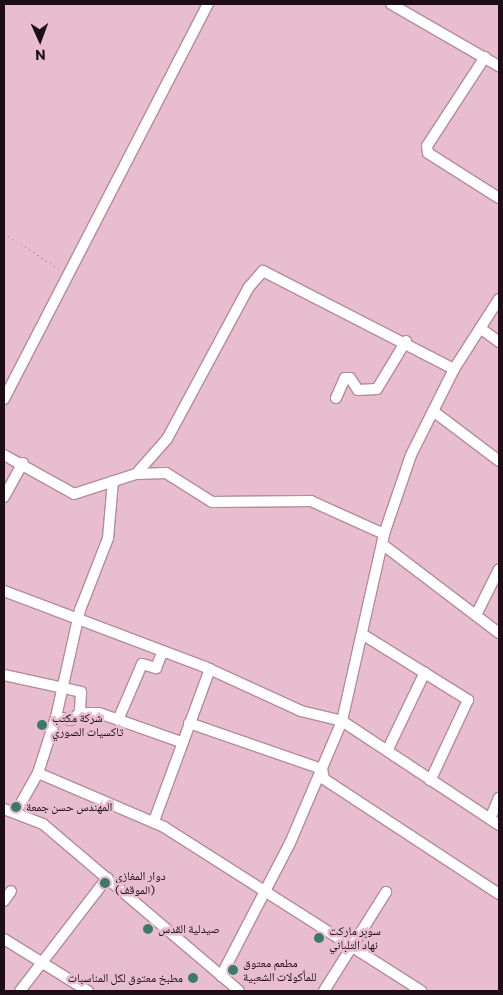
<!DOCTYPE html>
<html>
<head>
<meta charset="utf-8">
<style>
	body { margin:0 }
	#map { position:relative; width:503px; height:995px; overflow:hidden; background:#e8bdcf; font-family:Commissioner,"Noto Naskh Arabic",sans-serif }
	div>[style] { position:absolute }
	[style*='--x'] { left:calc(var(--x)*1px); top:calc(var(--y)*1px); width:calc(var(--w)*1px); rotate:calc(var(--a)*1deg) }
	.path>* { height:1px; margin-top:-0.5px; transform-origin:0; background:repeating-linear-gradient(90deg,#a3818f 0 1px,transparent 0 5px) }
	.roads { filter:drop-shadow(1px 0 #b48b9c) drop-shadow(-1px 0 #b48b9c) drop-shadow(0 1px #b48b9c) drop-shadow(0 -1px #b48b9c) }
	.minor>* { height:10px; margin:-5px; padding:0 5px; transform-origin:5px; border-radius:5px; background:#fff }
	.dots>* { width:14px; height:14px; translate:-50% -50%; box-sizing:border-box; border:2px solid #e8bdcf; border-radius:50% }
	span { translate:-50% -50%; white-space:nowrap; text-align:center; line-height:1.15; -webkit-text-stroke:5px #e8bdcf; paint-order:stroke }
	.poi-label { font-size:12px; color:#1d0e15 }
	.left { translate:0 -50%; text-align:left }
	.right { translate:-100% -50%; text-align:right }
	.frame { position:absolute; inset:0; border:5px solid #1d0e15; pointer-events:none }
	.north { position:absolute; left:15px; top:15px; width:50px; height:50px; -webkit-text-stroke:4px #e8bdcf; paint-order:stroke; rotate:178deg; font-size:14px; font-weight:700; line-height:20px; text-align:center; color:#1d0e15 }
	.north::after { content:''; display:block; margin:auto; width:18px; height:22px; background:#1d0e15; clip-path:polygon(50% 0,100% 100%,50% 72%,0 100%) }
</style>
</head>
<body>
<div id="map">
	<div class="path">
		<div style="--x:4;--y:6;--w:2;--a:-63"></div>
		<div style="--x:4;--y:233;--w:68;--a:33"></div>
		<div style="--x:499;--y:667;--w:13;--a:90"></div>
	</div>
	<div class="roads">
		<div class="minor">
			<div style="--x:391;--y:4;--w:125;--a:29.9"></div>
			<div style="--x:485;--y:57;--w:106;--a:123.1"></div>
			<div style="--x:427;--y:146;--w:7;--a:82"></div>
			<div style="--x:428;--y:153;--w:84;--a:32.4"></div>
			<div style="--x:480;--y:328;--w:24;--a:36"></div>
			<div style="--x:336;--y:398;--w:22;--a:-66"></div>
			<div style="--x:345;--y:378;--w:5;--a:0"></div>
			<div style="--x:350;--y:378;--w:14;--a:56"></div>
			<div style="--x:358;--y:390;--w:19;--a:-3"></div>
			<div style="--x:377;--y:389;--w:56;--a:-58.9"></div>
			<div style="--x:4;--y:399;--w:445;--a:-62.7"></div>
			<div style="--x:433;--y:411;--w:83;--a:37.1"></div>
			<div style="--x:4;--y:455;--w:80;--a:29.1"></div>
			<div style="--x:74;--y:494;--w:65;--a:-17.9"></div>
			<div style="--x:136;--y:474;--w:30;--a:-2"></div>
			<div style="--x:166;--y:473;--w:54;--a:32.2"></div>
			<div style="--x:212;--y:502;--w:99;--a:-0.6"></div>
			<div style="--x:311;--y:501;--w:80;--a:24.3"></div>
			<div style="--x:136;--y:474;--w:47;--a:-48.5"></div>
			<div style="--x:167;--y:439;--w:173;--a:-61.7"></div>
			<div style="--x:249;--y:287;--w:21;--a:-49"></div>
			<div style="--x:263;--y:271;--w:215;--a:27.2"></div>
			<div style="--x:4;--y:497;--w:39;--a:-61"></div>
			<div style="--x:382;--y:544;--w:147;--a:37.3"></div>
			<div style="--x:4;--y:591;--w:215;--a:20.7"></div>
			<div style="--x:205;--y:667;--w:106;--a:24.6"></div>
			<div style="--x:301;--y:711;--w:42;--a:13.7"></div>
			<div style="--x:342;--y:721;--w:188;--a:33.5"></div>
			<div style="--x:476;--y:615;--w:51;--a:-63.4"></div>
			<div style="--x:362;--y:634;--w:125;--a:31.9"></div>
			<div style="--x:468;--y:700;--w:89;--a:115.1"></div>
			<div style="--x:4;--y:675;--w:79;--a:12.4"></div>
			<div style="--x:81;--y:692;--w:21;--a:93"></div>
			<div style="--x:80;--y:713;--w:19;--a:0"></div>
			<div style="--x:99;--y:713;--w:87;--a:19.5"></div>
			<div style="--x:56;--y:717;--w:15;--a:11"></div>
			<div style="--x:71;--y:720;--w:11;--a:-38"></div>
			<div style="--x:118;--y:720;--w:61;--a:-66.8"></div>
			<div style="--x:142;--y:664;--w:15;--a:16"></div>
			<div style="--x:156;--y:668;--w:18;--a:-68"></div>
			<div style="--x:189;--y:723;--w:141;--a:19.1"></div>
			<div style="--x:322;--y:769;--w:10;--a:79"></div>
			<div style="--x:324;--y:779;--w:209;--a:33.3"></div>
			<div style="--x:388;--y:749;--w:85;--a:-64.3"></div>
			<div style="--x:38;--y:773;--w:137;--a:23.2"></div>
			<div style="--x:164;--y:827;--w:305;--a:32.5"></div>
			<div style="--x:4;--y:809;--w:42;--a:21"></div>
			<div style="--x:43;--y:824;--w:257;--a:40.4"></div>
			<div style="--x:16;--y:812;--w:45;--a:-60.6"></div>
			<div style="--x:38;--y:773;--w:59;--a:-72.2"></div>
			<div style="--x:56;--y:717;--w:110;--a:-77.4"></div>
			<div style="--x:80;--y:610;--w:77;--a:-68.7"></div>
			<div style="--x:108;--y:538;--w:57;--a:-85"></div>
			<div style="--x:490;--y:819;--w:23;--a:-67"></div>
			<div style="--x:154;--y:821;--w:162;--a:-69.8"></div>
			<div style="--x:4;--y:901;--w:12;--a:-55"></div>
			<div style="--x:4;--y:939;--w:99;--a:31.8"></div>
			<div style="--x:221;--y:976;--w:150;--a:-62.6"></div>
			<div style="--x:290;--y:843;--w:133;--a:-66.9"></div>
			<div style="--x:342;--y:721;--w:192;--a:-77.3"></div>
			<div style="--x:384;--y:534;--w:83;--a:-71.1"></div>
			<div style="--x:411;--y:455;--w:96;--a:-63.4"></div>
			<div style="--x:454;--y:369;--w:83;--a:-57.3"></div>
			<div style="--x:20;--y:991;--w:143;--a:-52.4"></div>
			<div style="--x:324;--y:991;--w:117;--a:-57.9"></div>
		</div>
	</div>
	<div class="dots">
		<div style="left:42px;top:725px;background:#3c7a67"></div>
		<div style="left:16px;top:807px;background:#3c7a67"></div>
		<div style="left:105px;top:883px;background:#3c7a67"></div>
		<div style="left:148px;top:929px;background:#3c7a67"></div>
		<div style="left:319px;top:938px;background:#3c7a67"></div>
		<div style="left:233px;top:970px;background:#3c7a67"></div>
		<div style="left:193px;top:978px;background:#3c7a67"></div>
	</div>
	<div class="poi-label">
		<span class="left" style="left:52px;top:725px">شركة مكتب<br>تاكسيات الصوري</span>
		<span class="left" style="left:26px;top:807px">المهندس حسن جمعة</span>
		<span class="left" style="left:115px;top:883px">دوار المغازي<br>(الموقف)</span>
		<span class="left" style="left:158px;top:929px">صيدلية القدس</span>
		<span class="left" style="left:329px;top:938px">سوبر ماركت<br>نهاد التلباني</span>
		<span class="left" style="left:243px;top:970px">مطعم معتوق<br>للمأكولات الشعبية</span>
		<span class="right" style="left:183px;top:978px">مطبخ معتوق لكل المناسبات</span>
	</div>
	<div class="frame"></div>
	<div class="north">N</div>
</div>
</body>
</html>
